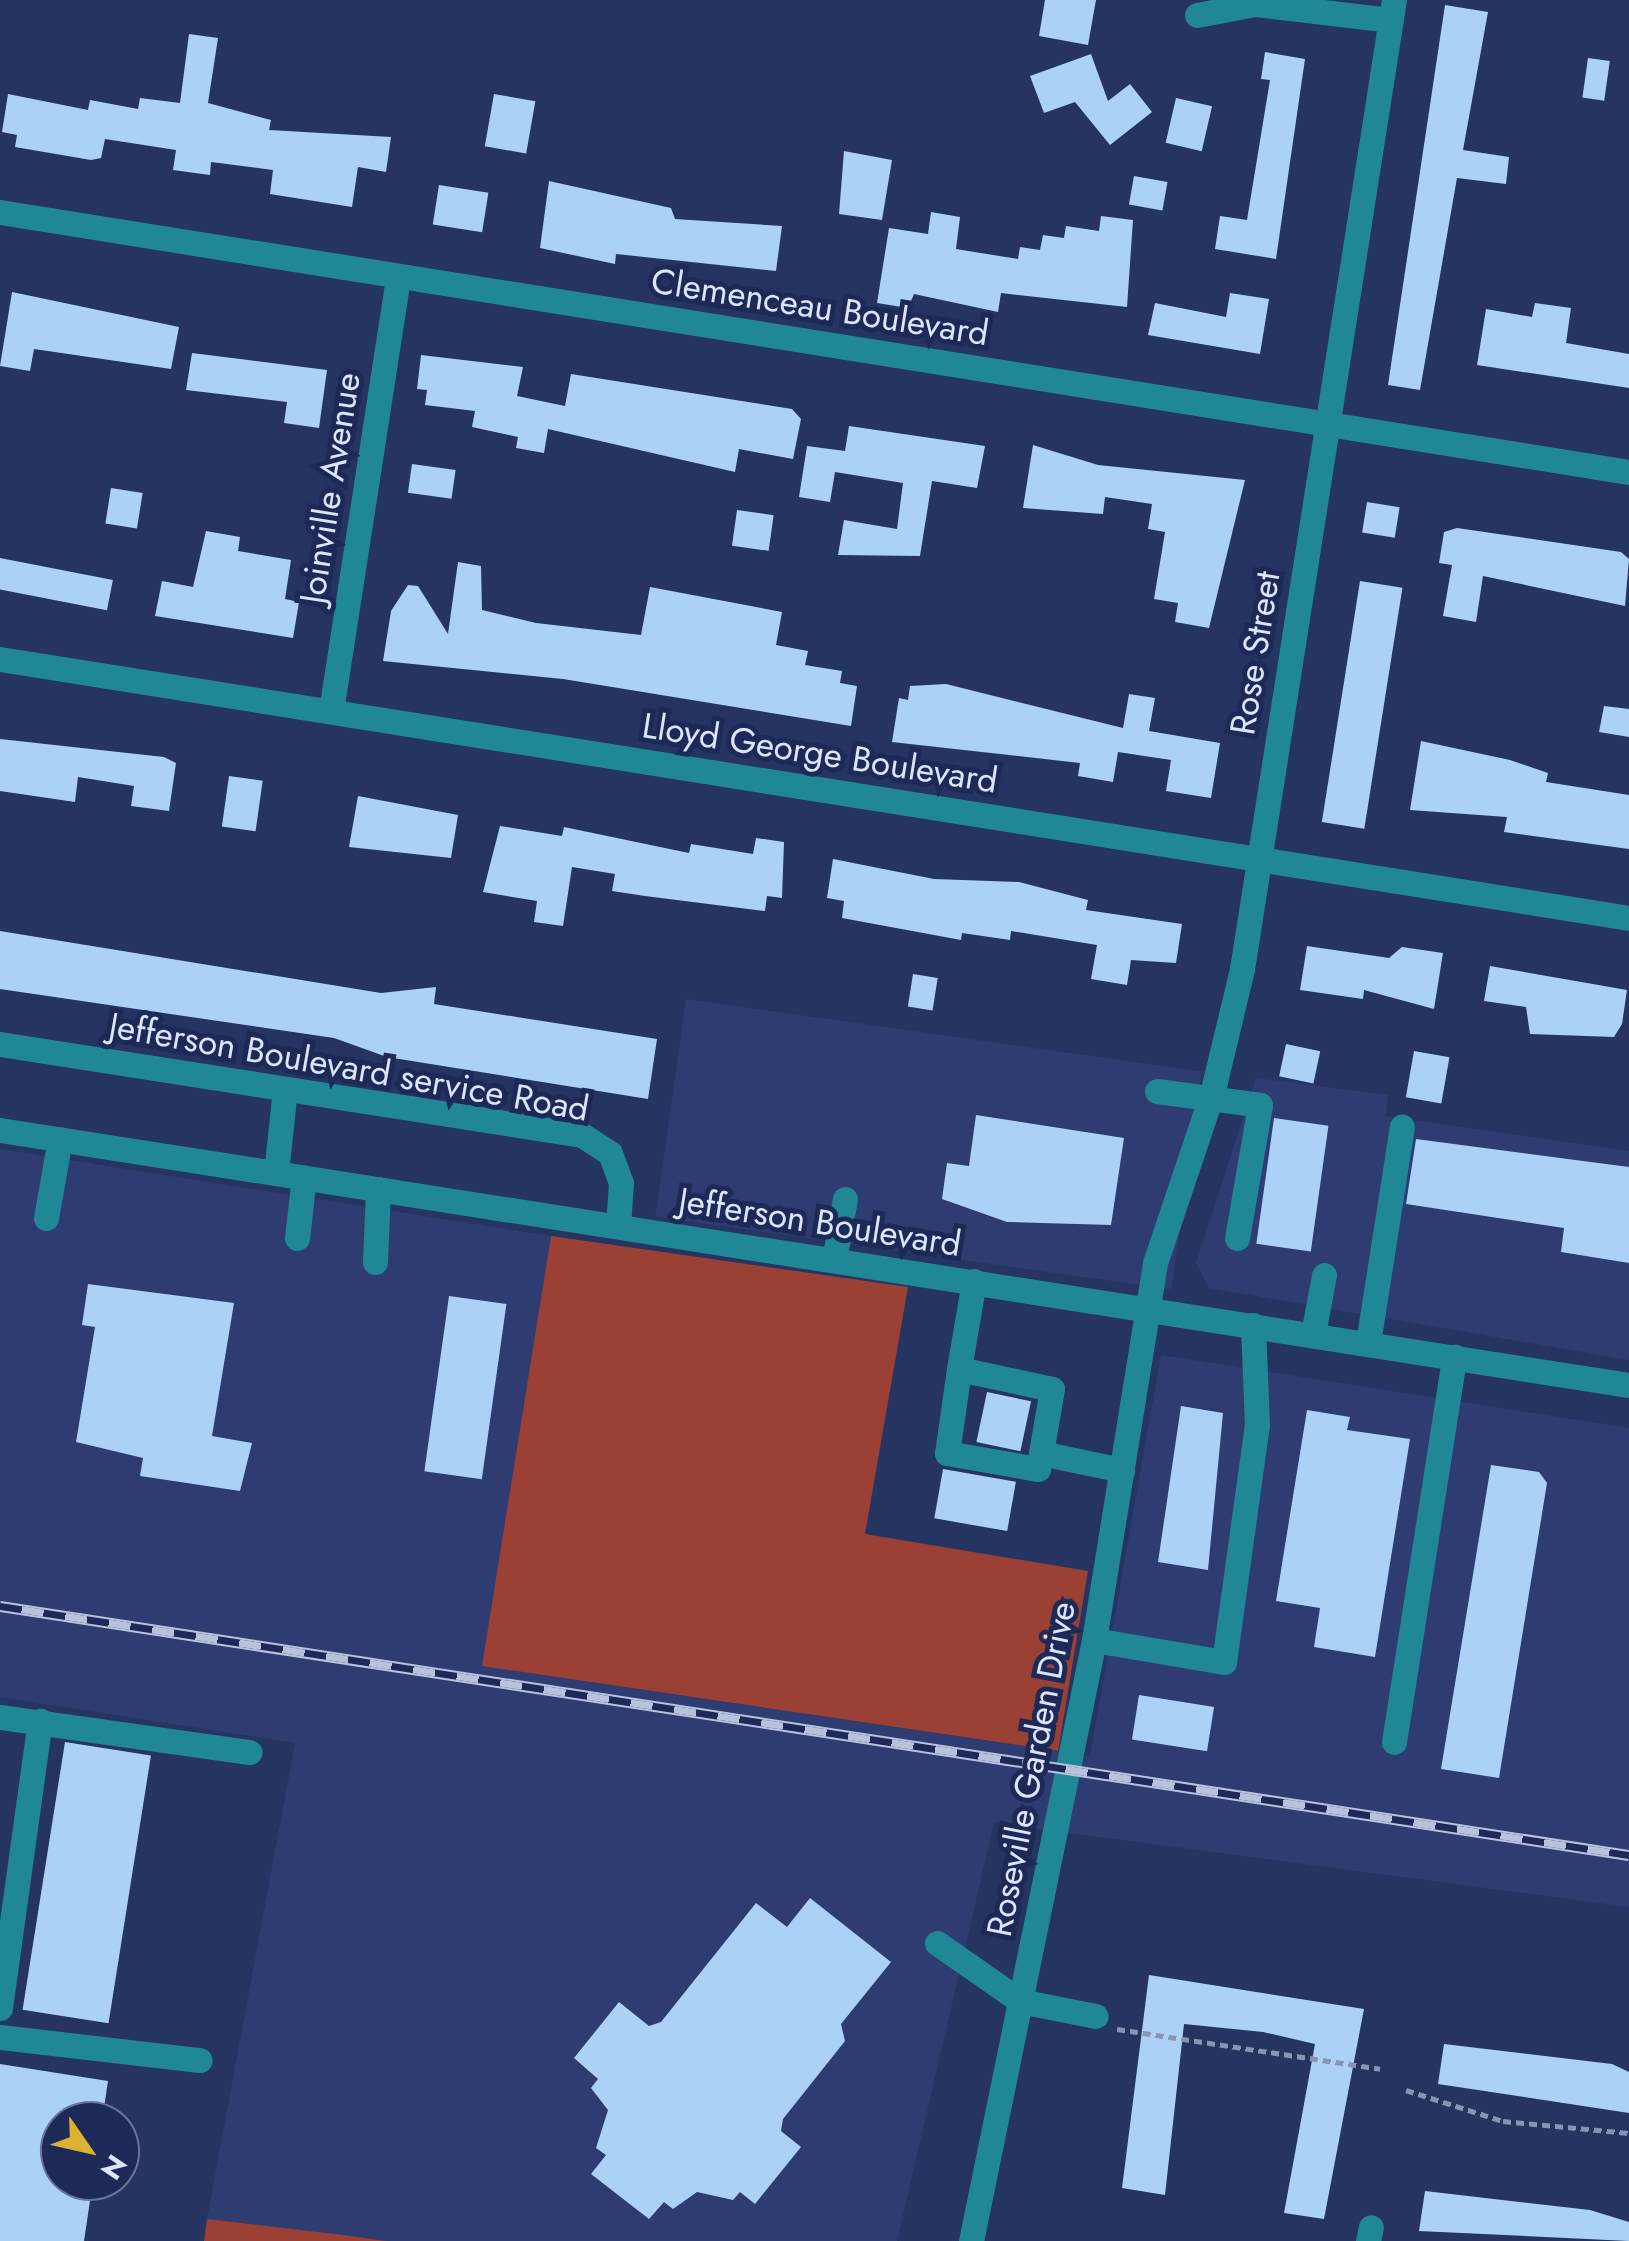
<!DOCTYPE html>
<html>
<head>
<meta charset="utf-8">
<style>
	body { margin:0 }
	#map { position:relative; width:1629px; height:2241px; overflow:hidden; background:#263462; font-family:Jost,sans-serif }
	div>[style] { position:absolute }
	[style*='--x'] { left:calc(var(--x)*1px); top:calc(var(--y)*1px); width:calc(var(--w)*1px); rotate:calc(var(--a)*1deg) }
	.built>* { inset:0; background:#2e3c71; transform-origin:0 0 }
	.green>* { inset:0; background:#9a4035 }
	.building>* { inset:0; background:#acd1f7; transform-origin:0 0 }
	.path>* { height:5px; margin-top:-2.5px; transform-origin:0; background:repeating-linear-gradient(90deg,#8893b5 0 8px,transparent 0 13px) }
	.minor>* { height:25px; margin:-12.5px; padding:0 12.5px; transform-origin:12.5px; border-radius:12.5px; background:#208796 }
	.rail>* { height:11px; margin-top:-5.5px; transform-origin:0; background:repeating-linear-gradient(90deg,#1d2956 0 22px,#b8c2dd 0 44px); box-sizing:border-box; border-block:2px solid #b8c2dd }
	span { translate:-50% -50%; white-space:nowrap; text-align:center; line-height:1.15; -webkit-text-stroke:10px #1d2956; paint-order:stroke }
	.street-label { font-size:35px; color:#dce5fc }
	.north { position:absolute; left:40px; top:2101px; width:100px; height:100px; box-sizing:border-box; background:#1d2956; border:2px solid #697498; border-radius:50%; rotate:124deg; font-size:28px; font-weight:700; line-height:40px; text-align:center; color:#dce5fc }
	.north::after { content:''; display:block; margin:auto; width:35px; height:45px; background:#dcb233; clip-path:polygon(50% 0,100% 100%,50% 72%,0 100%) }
</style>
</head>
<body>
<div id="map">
	<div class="built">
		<div style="left:686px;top:999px;width:521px;height:220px;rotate:8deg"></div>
		<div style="clip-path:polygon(1256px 1078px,1388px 1095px,1386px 1116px,1629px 1151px,1629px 1360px,1209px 1288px,1196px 1263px)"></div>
		<div style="clip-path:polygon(0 1149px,551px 1236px,483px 1666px,1090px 1756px,1161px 1355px,1629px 1428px,1629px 1907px,994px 1823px,897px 2241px,386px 2241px,207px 2219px,295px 1743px,0 1697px)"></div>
	</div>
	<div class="green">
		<div style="clip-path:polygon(551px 1236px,908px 1287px,865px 1534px,1088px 1571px,1058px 1751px,482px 1666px)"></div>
		<div style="clip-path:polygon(207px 2219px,343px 2235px,386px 2241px,204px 2241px)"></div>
	</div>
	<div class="building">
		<div style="clip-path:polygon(1045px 0,1096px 0,1088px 45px,1039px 36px)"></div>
		<div style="clip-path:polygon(1445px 5px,1488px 12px,1463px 150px,1509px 157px,1506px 184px,1457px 178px,1420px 390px,1388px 385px)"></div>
		<div style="clip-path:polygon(189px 34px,218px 38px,208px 103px,271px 120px,269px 130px,391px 137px,386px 172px,358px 167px,352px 207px,270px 194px,273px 170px,211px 162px,210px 175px,173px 170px,176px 150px,105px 139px,101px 158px,91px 160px,15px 147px,17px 135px,2px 132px,8px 94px,88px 110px,90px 100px,138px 109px,140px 98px,180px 103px)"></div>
		<div style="clip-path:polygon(1265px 52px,1305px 59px,1276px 259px,1215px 249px,1220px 216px,1247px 220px,1270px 80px,1261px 79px)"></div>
		<div style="clip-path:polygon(1091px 54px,1108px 101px,1130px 84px,1152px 112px,1110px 145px,1075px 102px,1044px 113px,1030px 76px)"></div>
		<div style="left:1588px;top:58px;width:22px;height:40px;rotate:8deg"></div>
		<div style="left:494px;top:94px;width:42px;height:53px;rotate:10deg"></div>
		<div style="left:1176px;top:98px;width:37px;height:46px;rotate:13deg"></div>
		<div style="clip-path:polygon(844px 151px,892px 160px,882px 220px,839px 214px)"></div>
		<div style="left:1134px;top:176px;width:34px;height:29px;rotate:10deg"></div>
		<div style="clip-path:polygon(549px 181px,671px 208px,675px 219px,782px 226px,776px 271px,616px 254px,615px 264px,540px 248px)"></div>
		<div style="left:439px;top:185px;width:50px;height:40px;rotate:9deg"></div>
		<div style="clip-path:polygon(931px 212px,960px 217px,956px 249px,1018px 259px,1020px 247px,1040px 250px,1043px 235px,1064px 238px,1066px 226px,1099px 231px,1101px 216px,1133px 220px,1127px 307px,1001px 293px,998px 312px,914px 294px,908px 308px,877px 303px,889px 228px,928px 234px)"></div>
		<div style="clip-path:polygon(12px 292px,179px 327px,171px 369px,34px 349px,30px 371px,0 366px)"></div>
		<div style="clip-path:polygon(1230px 293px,1269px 299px,1260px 354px,1148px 335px,1155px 303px,1226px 317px)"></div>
		<div style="clip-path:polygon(1535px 303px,1571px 308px,1566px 343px,1629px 354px,1629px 388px,1477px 365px,1486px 309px,1532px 317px)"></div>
		<div style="clip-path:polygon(192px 353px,327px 370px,319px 428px,284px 423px,287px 402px,186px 390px)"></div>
		<div style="clip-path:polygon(421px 355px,523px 367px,517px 396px,565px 406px,571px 374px,792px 409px,801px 419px,793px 459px,739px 449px,735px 472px,548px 429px,544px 453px,516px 448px,518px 437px,472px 427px,475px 411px,425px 405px,427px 390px,417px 389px)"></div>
		<div style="clip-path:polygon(849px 426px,985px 446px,977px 488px,932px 481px,920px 556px,838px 555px,844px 520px,897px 529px,903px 483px,835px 472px,830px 502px,799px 497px,807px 446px,845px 451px)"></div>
		<div style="clip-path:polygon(1033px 445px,1098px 465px,1245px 480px,1209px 628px,1175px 622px,1178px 603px,1154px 599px,1165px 532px,1148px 529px,1152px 504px,1105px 497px,1103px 514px,1023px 508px)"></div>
		<div style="left:412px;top:464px;width:44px;height:29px;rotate:8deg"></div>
		<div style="left:111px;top:488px;width:32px;height:36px;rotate:9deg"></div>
		<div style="left:1367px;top:502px;width:33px;height:31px;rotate:9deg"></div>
		<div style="left:737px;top:510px;width:37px;height:36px;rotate:8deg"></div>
		<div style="clip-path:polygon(1457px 528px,1621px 552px,1629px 559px,1625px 606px,1483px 576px,1476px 622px,1443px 616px,1452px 565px,1439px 563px,1444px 532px)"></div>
		<div style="clip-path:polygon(206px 531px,240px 537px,238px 551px,291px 560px,285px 599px,299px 602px,293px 638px,155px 616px,162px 581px,193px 587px)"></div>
		<div style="left:0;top:558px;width:115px;height:31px;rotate:11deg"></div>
		<div style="clip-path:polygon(458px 562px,481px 566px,482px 610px,536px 623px,641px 635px,650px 587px,782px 612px,776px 645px,808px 651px,805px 665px,842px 671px,840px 683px,857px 686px,851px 726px,563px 679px,383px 661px,391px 611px,408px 585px,418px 586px,448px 634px)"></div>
		<div style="left:1360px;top:581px;width:43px;height:244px;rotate:9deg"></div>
		<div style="clip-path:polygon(946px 684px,1123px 728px,1129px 694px,1155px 698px,1149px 731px,1220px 743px,1211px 798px,1166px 791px,1171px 760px,1118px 752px,1113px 782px,1078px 776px,1080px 763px,892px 742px,899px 698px,908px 700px,910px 686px)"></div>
		<div style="clip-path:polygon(1604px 706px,1629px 709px,1629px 737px,1599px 732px)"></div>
		<div style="clip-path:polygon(0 739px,164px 757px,176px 763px,169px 811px,131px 806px,134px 786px,78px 777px,75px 802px,0 791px)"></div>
		<div style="clip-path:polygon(1421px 741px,1510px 760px,1548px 773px,1546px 782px,1629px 795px,1629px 849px,1504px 832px,1507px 817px,1410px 810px)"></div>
		<div style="left:229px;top:776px;width:34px;height:51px;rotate:8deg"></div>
		<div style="clip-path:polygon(358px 796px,458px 815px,451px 858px,349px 847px)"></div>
		<div style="clip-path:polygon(500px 826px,562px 836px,564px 827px,689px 853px,691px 844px,753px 854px,756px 838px,784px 842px,782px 898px,767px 896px,765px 911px,645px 896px,612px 891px,615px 874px,572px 867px,563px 926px,534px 922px,537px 901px,483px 892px)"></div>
		<div style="clip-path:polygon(833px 859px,934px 879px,1019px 882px,1088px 900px,1086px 910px,1182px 924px,1176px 963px,1131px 960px,1127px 985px,1091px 979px,1097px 945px,1011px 931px,1010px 940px,962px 933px,961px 940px,842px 918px,844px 901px,827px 898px)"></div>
		<div style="clip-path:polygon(0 931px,381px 993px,436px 987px,434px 1004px,657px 1039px,648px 1099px,387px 1057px,334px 1038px,0 989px)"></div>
		<div style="clip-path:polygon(1307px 946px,1389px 958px,1402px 947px,1443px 953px,1434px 1009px,1364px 990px,1363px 999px,1300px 990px)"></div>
		<div style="clip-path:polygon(1490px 966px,1627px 990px,1622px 1024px,1614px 1037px,1530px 1034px,1526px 1007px,1484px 1001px)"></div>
		<div style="left:913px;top:974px;width:25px;height:33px;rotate:9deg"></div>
		<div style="left:1286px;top:1044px;width:35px;height:33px;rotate:12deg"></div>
		<div style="left:1414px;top:1051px;width:36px;height:47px;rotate:10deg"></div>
		<div style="clip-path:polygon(976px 1115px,1124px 1138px,1111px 1225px,1007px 1222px,942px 1199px,947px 1163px,969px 1166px)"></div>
		<div style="left:1274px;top:1118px;width:55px;height:127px;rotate:8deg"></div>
		<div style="clip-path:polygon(1416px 1139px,1629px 1167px,1629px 1263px,1561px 1252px,1564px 1228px,1406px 1204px)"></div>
		<div style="clip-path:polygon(88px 1284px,234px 1303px,212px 1436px,252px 1443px,240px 1491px,140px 1476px,143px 1458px,76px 1442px,95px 1327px,82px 1325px)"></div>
		<div style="left:449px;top:1296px;width:58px;height:177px;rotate:8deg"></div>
		<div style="left:987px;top:1392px;width:45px;height:51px;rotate:12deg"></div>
		<div style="clip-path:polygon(1181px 1406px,1223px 1413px,1208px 1570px,1158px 1562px)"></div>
		<div style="clip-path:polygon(1307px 1410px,1350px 1417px,1347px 1430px,1410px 1439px,1375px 1657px,1314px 1647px,1320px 1608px,1276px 1601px)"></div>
		<div style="clip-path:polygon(1491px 1465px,1539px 1472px,1547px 1483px,1499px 1778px,1441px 1769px)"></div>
		<div style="left:943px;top:1469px;width:74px;height:50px;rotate:10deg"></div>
		<div style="left:1139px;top:1695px;width:76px;height:45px;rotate:9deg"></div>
		<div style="left:65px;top:1742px;width:87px;height:271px;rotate:9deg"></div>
		<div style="clip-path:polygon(810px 1898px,891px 1962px,841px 2024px,845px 2041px,783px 2119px,781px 2131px,801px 2147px,755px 2204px,740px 2192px,733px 2200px,697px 2192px,673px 2209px,664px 2202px,649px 2219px,591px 2174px,606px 2155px,596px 2148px,608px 2110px,591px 2088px,598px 2079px,574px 2058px,619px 2002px,649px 2026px,661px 2022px,756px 1903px,787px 1927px)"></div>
		<div style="clip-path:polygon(1149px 1975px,1364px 2009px,1324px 2219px,1284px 2213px,1315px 2044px,1263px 2032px,1184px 2024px,1165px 2195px,1122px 2188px)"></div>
		<div style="clip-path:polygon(1444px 2044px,1612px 2064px,1629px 2072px,1629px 2113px,1438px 2084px)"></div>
		<div style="clip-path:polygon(0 2064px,108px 2081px,102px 2121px,60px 2121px,60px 2181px,93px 2181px,84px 2241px,0 2241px)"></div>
		<div style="clip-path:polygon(1425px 2191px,1590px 2210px,1629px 2222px,1629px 2241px,1419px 2231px)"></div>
	</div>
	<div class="path">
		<div style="--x:1117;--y:2029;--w:266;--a:8.6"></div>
		<div style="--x:1406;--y:2090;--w:102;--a:17.7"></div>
		<div style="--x:1503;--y:2121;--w:127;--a:5.4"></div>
	</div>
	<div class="minor">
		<div style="--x:1197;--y:15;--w:59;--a:-10.7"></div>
		<div style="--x:1255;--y:4;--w:137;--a:6.7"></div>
		<div style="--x:0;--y:212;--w:1650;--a:9.07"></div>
		<div style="--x:0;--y:659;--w:1649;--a:9.03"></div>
		<div style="--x:331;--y:711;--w:440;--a:-81.2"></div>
		<div style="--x:0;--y:1044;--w:589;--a:8.89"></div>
		<div style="--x:582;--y:1135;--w:33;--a:33"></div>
		<div style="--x:610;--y:1153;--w:32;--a:70"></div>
		<div style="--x:621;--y:1183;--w:43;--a:94"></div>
		<div style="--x:1157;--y:1091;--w:104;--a:7.7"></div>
		<div style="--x:1260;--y:1105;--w:135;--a:99.8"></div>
		<div style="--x:0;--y:1130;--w:1649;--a:8.9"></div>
		<div style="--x:276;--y:1173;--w:84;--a:-83.9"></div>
		<div style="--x:46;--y:1218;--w:80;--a:-80"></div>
		<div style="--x:297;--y:1238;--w:61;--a:-83.5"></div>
		<div style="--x:834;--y:1260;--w:62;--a:-79.8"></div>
		<div style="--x:375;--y:1262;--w:73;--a:-87.6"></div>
		<div style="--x:974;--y:1281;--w:89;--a:99.7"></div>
		<div style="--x:959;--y:1369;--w:95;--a:12.1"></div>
		<div style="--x:1052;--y:1389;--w:65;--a:99.8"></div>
		<div style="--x:1041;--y:1453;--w:83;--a:11.9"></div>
		<div style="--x:1313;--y:1334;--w:60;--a:-79.4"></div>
		<div style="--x:1368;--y:1343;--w:219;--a:-81.1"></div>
		<div style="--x:959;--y:1369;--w:85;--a:98.1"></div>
		<div style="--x:947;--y:1453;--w:92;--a:10"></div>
		<div style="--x:1038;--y:1469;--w:16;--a:-79"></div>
		<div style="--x:1094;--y:1640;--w:132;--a:9.6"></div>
		<div style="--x:1224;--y:1662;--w:239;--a:-82.1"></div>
		<div style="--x:1257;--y:1425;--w:100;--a:-92.3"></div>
		<div style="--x:0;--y:1717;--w:252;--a:8"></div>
		<div style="--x:1394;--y:1742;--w:390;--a:-81.1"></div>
		<div style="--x:937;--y:1943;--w:101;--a:34.9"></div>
		<div style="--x:1020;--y:2001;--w:77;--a:11.2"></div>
		<div style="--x:0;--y:2008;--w:290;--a:-82.1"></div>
		<div style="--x:0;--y:2037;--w:201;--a:6.6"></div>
		<div style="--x:971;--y:2241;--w:613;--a:-78.43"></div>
		<div style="--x:1094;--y:1640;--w:382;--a:-80.8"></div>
		<div style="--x:1155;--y:1263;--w:178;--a:-71.4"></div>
		<div style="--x:1212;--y:1094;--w:129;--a:-76.5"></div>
		<div style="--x:1242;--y:969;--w:981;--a:-81.09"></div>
		<div style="--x:1368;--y:2241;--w:14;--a:-78"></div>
	</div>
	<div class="rail">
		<div style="--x:0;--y:1606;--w:1648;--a:8.69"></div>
	</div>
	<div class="street-label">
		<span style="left:820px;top:307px;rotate:9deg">Clemenceau Boulevard</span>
		<span style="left:330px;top:488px;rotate:-81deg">Joinville Avenue</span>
		<span style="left:1255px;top:653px;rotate:-81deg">Rose Street</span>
		<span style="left:820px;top:753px;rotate:9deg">Lloyd George Boulevard</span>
		<span style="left:349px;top:1067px;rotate:10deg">Jefferson Boulevard service Road</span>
		<span style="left:820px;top:1222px;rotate:9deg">Jefferson Boulevard</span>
		<span style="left:1031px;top:1769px;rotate:-79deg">Roseville Garden Drive</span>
	</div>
	<div class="north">N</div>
</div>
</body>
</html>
